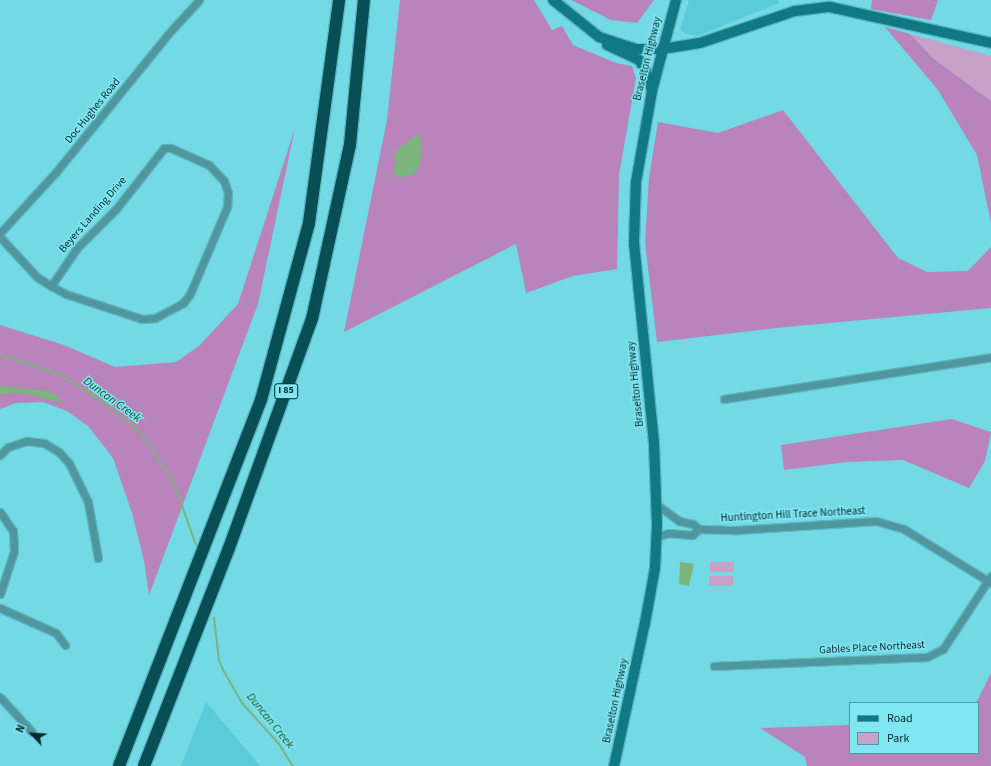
<!DOCTYPE html>
<html>
<head>
<meta charset="utf-8">
<style>
	body { margin:0 }
	#map { position:relative; width:991px; height:766px; overflow:hidden; background:#73d9e5; font-family:"Source Sans 3",sans-serif }
	div>[style] { position:absolute }
	[style*='--x'] { left:calc(var(--x)*1px); top:calc(var(--y)*1px); width:calc(var(--w)*1px); rotate:calc(var(--a)*1deg) }
	.built>* { inset:0; background:#5acbd9 }
	.green>* { inset:0; background:#c7a1c8; transform-origin:0 0 }
	.forest>* { inset:0; background:#b983bb }
	.water>* { inset:0; background:#7bb47d }
	.stream>* { height:2px; margin:-1px; padding:0 1px; transform-origin:1px; border-radius:1px; background:#7bb47d }
	.roads { filter:drop-shadow(1px 0 #5db6c0) drop-shadow(-1px 0 #5db6c0) drop-shadow(0 1px #5db6c0) drop-shadow(0 -1px #5db6c0) }
	.street>* { height:7px; margin:-3.5px; padding:0 3.5px; transform-origin:3.5px; border-radius:3.5px; background:#4f969e }
	.secondary>* { height:10px; margin:-5px; padding:0 5px; transform-origin:5px; border-radius:5px; background:#117983 }
	.highway>* { height:12px; margin:-6px; padding:0 6px; transform-origin:6px; border-radius:6px; background:#074e55 }
	span { translate:-50% -50%; white-space:nowrap; text-align:center; line-height:1.15; -webkit-text-stroke:3px #80e6f2; paint-order:stroke }
	.shield-label span { padding:1px 3px; background:#80e6f2; border:1px solid; border-radius:3px; -webkit-text-stroke-width:0 }
	.shield-label { font-size:10px; color:#07292c; font-weight:700 }
	.street-label { font-size:11px; color:#07292c }
	.water-label { font-size:12px; color:#0f4d19; font-style:italic }
	.legend { position:absolute; left:849px; top:702px; width:130px; height:52px; box-sizing:border-box; background:#80e6f2; border:1px solid #509aa3; margin:0; padding:5px 7px; list-style:none; font-size:12px; color:#07292c }
	.legend li { display:flex; align-items:center; gap:8px; height:20px }
	.legend b { width:20px; border:1px solid #509aa3 }
	.north { position:absolute; left:12px; top:714px; width:40px; height:40px; -webkit-text-stroke:3px #80e6f2; paint-order:stroke; rotate:295deg; font-size:11px; font-weight:700; line-height:16px; text-align:center; color:#07292c }
	.north::after { content:''; display:block; margin:auto; width:14px; height:18px; background:#07292c; clip-path:polygon(50% 0,100% 100%,50% 72%,0 100%) }
</style>
</head>
<body>
<div id="map">
	<div class="built">
		<div style="clip-path:polygon(689px 0,778px 0,779px 3px,698px 36px,686px 34px,680px 30px)"></div>
		<div style="clip-path:polygon(206px 702px,260px 766px,181px 766px)"></div>
	</div>
	<div class="green">
		<div style="clip-path:polygon(910px 34px,991px 56px,991px 101px,934px 59px)"></div>
		<div style="left:710px;top:562px;width:24px;height:10px"></div>
		<div style="left:709px;top:576px;width:24px;height:10px"></div>
	</div>
	<div class="forest">
		<div style="clip-path:polygon(400px 0,534px 0,552px 30px,562px 26px,573px 45px,616px 63px,632px 66px,636px 78px,619px 175px,617px 269px,573px 276px,526px 293px,516px 244px,344px 332px,387px 120px)"></div>
		<div style="clip-path:polygon(571px 0,654px 0,637px 23px,611px 20px)"></div>
		<div style="clip-path:polygon(872px 0,938px 0,931px 20px,871px 9px)"></div>
		<div style="clip-path:polygon(885px 27px,910px 34px,934px 59px,991px 101px,991px 223px,977px 155px,938px 90px)"></div>
		<div style="clip-path:polygon(783px 110px,898px 258px,927px 272px,968px 271px,991px 247px,991px 308px,776px 328px,657px 342px,645px 243px,649px 178px,658px 122px,718px 133px)"></div>
		<div style="clip-path:polygon(295px 128px,258px 304px,149px 595px,144px 561px,132px 513px,113px 458px,88px 426px,67px 411px,43px 402px,16px 403px,0 409px,0 325px,64px 345px,115px 367px,176px 362px,199px 346px,238px 304px)"></div>
		<div style="clip-path:polygon(952px 419px,991px 432px,985px 461px,969px 488px,903px 460px,847px 462px,784px 470px,781px 445px)"></div>
		<div style="clip-path:polygon(991px 673px,991px 766px,807px 766px,805px 757px,760px 728px,850px 725px,850px 753px,978px 753px,976px 703px)"></div>
	</div>
	<div class="water">
		<div style="clip-path:polygon(418px 134px,422px 143px,420px 165px,415px 174px,398px 178px,393px 171px,396px 162px,394px 155px,399px 148px)"></div>
		<div style="clip-path:polygon(0 386px,48px 391px,58px 397px,62px 403px,23px 393px,0 394px)"></div>
		<div style="clip-path:polygon(680px 562px,694px 564px,689px 586px,679px 584px)"></div>
	</div>
	<div class="stream">
		<div style="--x:0;--y:355;--w:62;--a:17.9"></div>
		<div style="--x:59;--y:374;--w:56;--a:32.6"></div>
		<div style="--x:106;--y:404;--w:44;--a:39.5"></div>
		<div style="--x:140;--y:432;--w:61;--a:56.3"></div>
		<div style="--x:174;--y:483;--w:66;--a:70.5"></div>
		<div style="--x:214;--y:618;--w:42;--a:83.2"></div>
		<div style="--x:219;--y:660;--w:11;--a:68"></div>
		<div style="--x:223;--y:670;--w:38;--a:60"></div>
		<div style="--x:242;--y:703;--w:55;--a:47.9"></div>
		<div style="--x:279;--y:744;--w:26;--a:58"></div>
	</div>
	<div class="roads">
		<div class="street">
			<div style="--x:0;--y:233;--w:83;--a:-47.4"></div>
			<div style="--x:56;--y:172;--w:178;--a:-50.9"></div>
			<div style="--x:168;--y:34;--w:46;--a:-47.6"></div>
			<div style="--x:0;--y:237;--w:54;--a:47.2"></div>
			<div style="--x:37;--y:277;--w:17;--a:33"></div>
			<div style="--x:51;--y:286;--w:17;--a:28"></div>
			<div style="--x:66;--y:294;--w:80;--a:18.2"></div>
			<div style="--x:142;--y:319;--w:13;--a:-4"></div>
			<div style="--x:155;--y:318;--w:32;--a:-28"></div>
			<div style="--x:183;--y:303;--w:11;--a:-52"></div>
			<div style="--x:190;--y:294;--w:95;--a:-67"></div>
			<div style="--x:227;--y:207;--w:14;--a:-86"></div>
			<div style="--x:228;--y:193;--w:13;--a:-108"></div>
			<div style="--x:224;--y:181;--w:22;--a:-133"></div>
			<div style="--x:209;--y:165;--w:42;--a:-155.9"></div>
			<div style="--x:171;--y:148;--w:7;--a:180"></div>
			<div style="--x:164;--y:148;--w:78;--a:128.2"></div>
			<div style="--x:116;--y:209;--w:55;--a:135"></div>
			<div style="--x:77;--y:248;--w:46;--a:124.4"></div>
			<div style="--x:724;--y:399;--w:270;--a:-8.9"></div>
			<div style="--x:0;--y:455;--w:11;--a:-45"></div>
			<div style="--x:8;--y:447;--w:20;--a:-18"></div>
			<div style="--x:27;--y:441;--w:17;--a:7"></div>
			<div style="--x:44;--y:443;--w:17;--a:31"></div>
			<div style="--x:59;--y:452;--w:15;--a:48"></div>
			<div style="--x:69;--y:463;--w:43;--a:64"></div>
			<div style="--x:88;--y:502;--w:57;--a:79.9"></div>
			<div style="--x:656;--y:504;--w:29;--a:36"></div>
			<div style="--x:679;--y:521;--w:14;--a:12"></div>
			<div style="--x:693;--y:524;--w:8;--a:40"></div>
			<div style="--x:0;--y:512;--w:23;--a:56"></div>
			<div style="--x:13;--y:531;--w:20;--a:87"></div>
			<div style="--x:14;--y:551;--w:45;--a:108"></div>
			<div style="--x:656;--y:537;--w:13;--a:-18"></div>
			<div style="--x:668;--y:533;--w:24;--a:5"></div>
			<div style="--x:692;--y:535;--w:9;--a:-41"></div>
			<div style="--x:699;--y:529;--w:38;--a:2"></div>
			<div style="--x:737;--y:530;--w:139;--a:-3.7"></div>
			<div style="--x:876;--y:521;--w:29;--a:16"></div>
			<div style="--x:904;--y:529;--w:102;--a:31.8"></div>
			<div style="--x:0;--y:608;--w:61;--a:24.1"></div>
			<div style="--x:56;--y:633;--w:15;--a:53"></div>
			<div style="--x:714;--y:666;--w:213;--a:-2.4"></div>
			<div style="--x:927;--y:657;--w:18;--a:-27"></div>
			<div style="--x:943;--y:649;--w:87;--a:-56.7"></div>
			<div style="--x:0;--y:697;--w:47;--a:47.6"></div>
		</div>
		<div class="secondary">
			<div style="--x:553;--y:0;--w:59;--a:38.8"></div>
			<div style="--x:599;--y:37;--w:39;--a:18"></div>
			<div style="--x:636;--y:49;--w:26;--a:0"></div>
			<div style="--x:662;--y:49;--w:38;--a:-9"></div>
			<div style="--x:700;--y:43;--w:100;--a:-18.6"></div>
			<div style="--x:795;--y:11;--w:35;--a:-7"></div>
			<div style="--x:830;--y:7;--w:165;--a:12.6"></div>
			<div style="--x:607;--y:45;--w:35;--a:25"></div>
			<div style="--x:639;--y:60;--w:11;--a:56"></div>
			<div style="--x:645;--y:69;--w:23;--a:72"></div>
			<div style="--x:614;--y:766;--w:146;--a:-77.8"></div>
			<div style="--x:645;--y:623;--w:56;--a:-79.7"></div>
			<div style="--x:655;--y:568;--w:43;--a:-87.3"></div>
			<div style="--x:657;--y:525;--w:82;--a:-92.1"></div>
			<div style="--x:654;--y:443;--w:200;--a:-95.7"></div>
			<div style="--x:634;--y:244;--w:62;--a:-88.2"></div>
			<div style="--x:636;--y:182;--w:92;--a:-80"></div>
			<div style="--x:652;--y:91;--w:94;--a:-75.2"></div>
		</div>
		<div class="highway">
			<div style="--x:119;--y:766;--w:393;--a:-68.8"></div>
			<div style="--x:261;--y:400;--w:183;--a:-74.8"></div>
			<div style="--x:309;--y:223;--w:225;--a:-82.3"></div>
			<div style="--x:144;--y:766;--w:234;--a:-68.7"></div>
			<div style="--x:229;--y:548;--w:244;--a:-70.1"></div>
			<div style="--x:312;--y:319;--w:178;--a:-77.7"></div>
			<div style="--x:350;--y:145;--w:146;--a:-84.5"></div>
		</div>
	</div>
	<div class="shield-label">
		<span style="left:286px;top:391px">I 85</span>
	</div>
	<div class="street-label">
		<span style="left:648px;top:59px;rotate:-76deg">Braselton Highway</span>
		<span style="left:93px;top:111px;rotate:-51deg">Doc Hughes Road</span>
		<span style="left:93px;top:215px;rotate:-49deg">Beyers Landing Drive</span>
		<span style="left:636px;top:384px;rotate:-96deg">Braselton Highway</span>
		<span style="left:793px;top:515px;rotate:-3deg">Huntington Hill Trace Northeast</span>
		<span style="left:872px;top:648px;rotate:-3deg">Gables Place Northeast</span>
		<span style="left:616px;top:701px;rotate:-78deg">Braselton Highway</span>
	</div>
	<div class="water-label">
		<span style="left:112px;top:400px;rotate:36deg">Duncan Creek</span>
		<span style="left:270px;top:721px;rotate:51deg">Duncan Creek</span>
	</div>
	<ul class="legend">
	<li><b style="height:5px;background:#117983"></b>Road</li>
	<li><b style="height:11px;background:#c7a1c8"></b>Park</li>
	</ul>
	<div class="north">N</div>
</div>
</body>
</html>
